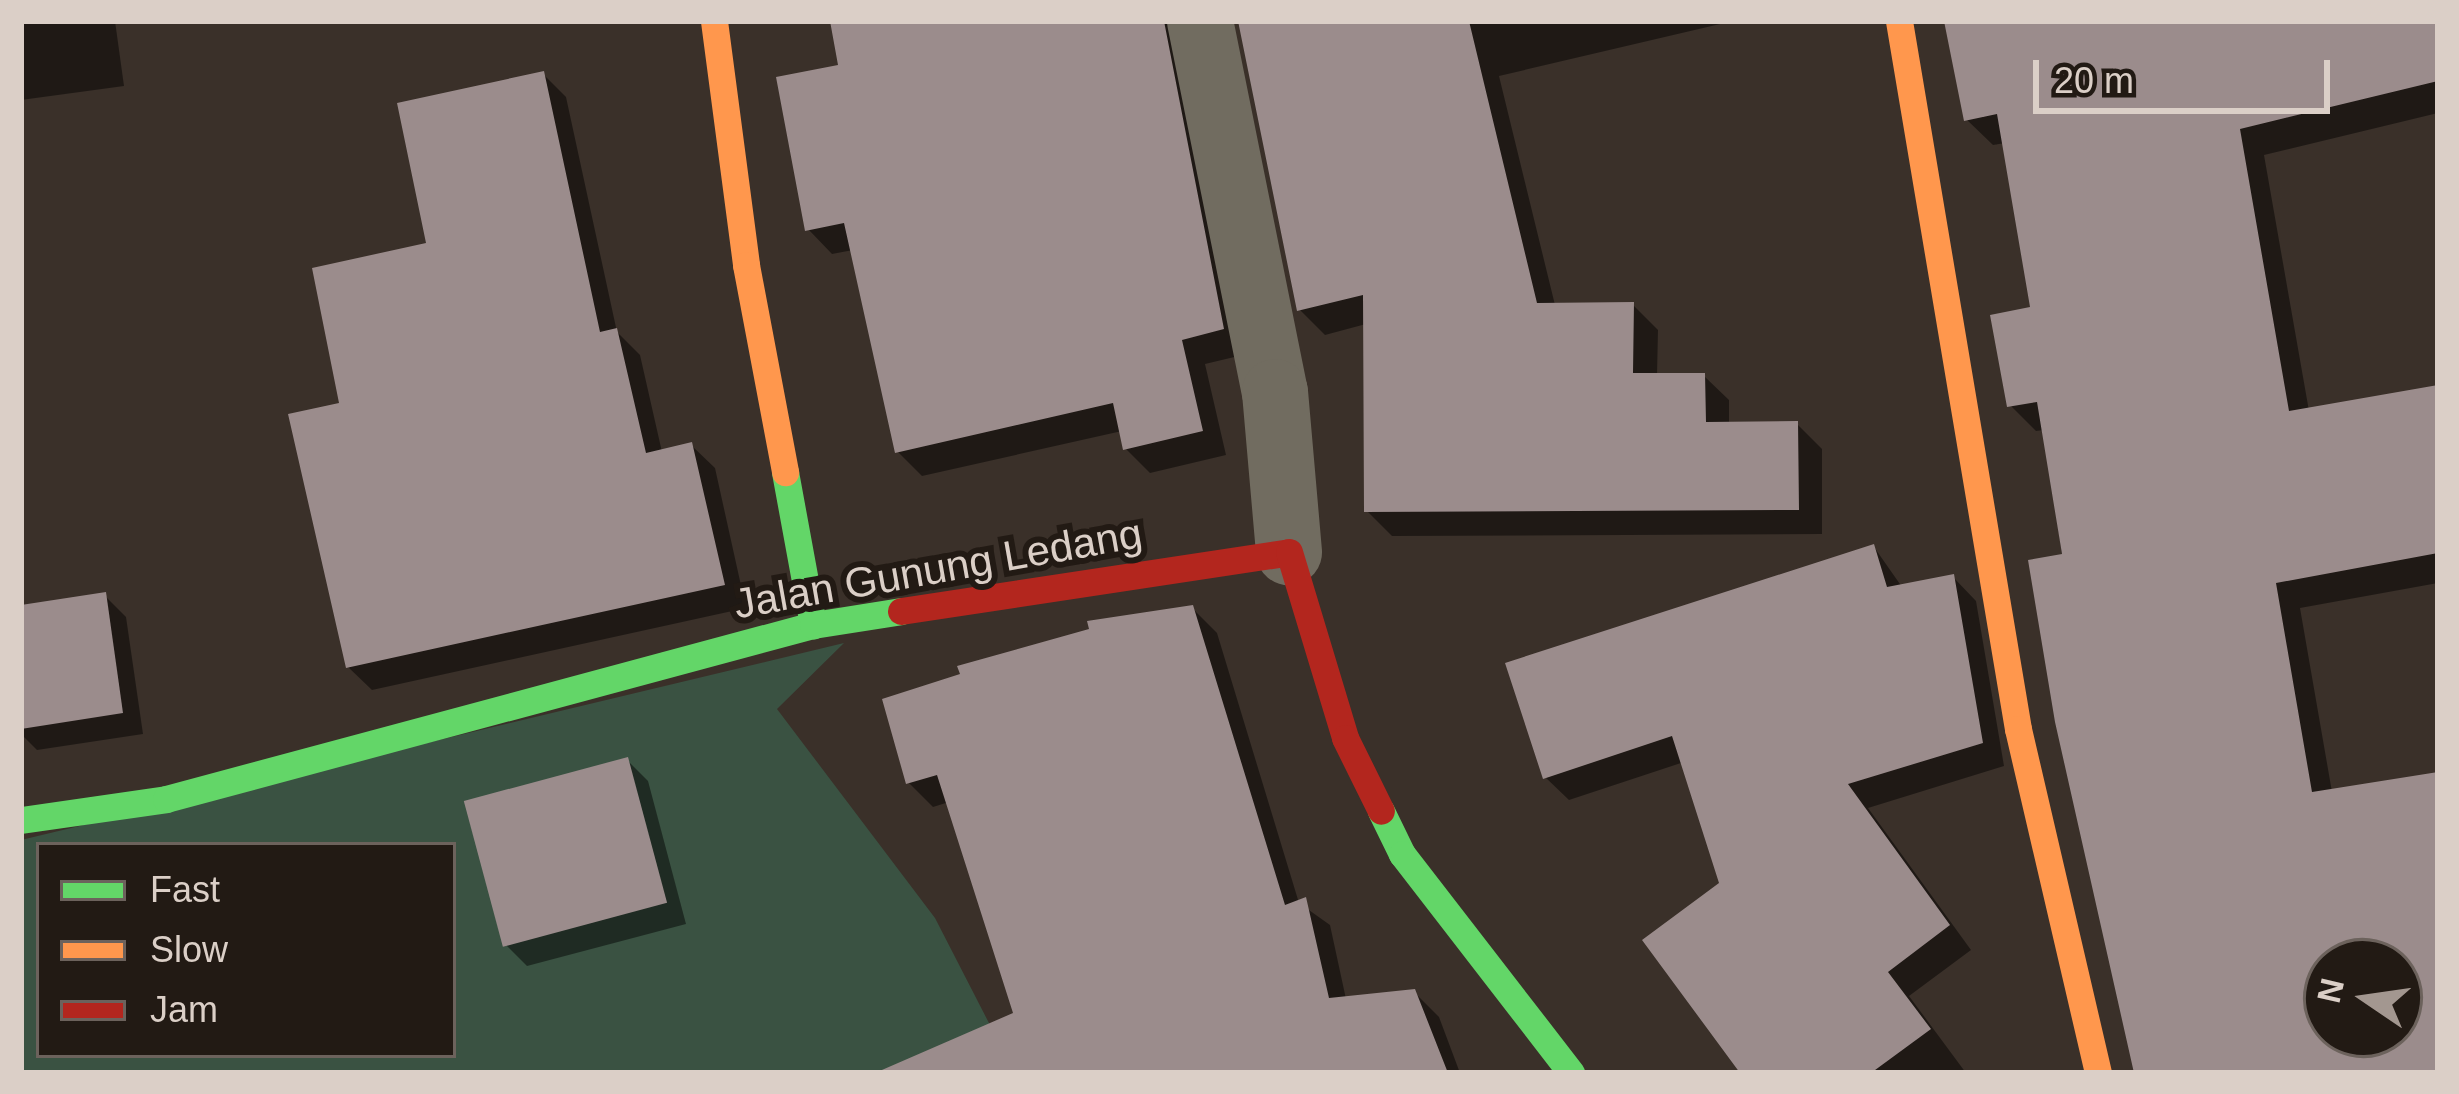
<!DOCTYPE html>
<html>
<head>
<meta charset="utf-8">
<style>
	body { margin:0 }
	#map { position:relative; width:2459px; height:1094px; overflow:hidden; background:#3a3029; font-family:Helvetica,sans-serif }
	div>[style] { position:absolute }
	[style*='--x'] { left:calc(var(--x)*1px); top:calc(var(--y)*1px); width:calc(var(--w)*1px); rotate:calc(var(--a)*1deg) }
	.green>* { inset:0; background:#3a5242 }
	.shadow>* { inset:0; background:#0007 }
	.building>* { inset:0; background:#9b8c8c; transform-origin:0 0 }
	.street>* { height:66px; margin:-33px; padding:0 33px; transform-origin:33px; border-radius:33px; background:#716c60 }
	.fast>* { height:27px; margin:-13.5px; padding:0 13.5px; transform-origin:13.5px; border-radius:13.5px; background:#63d668 }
	.slow>* { height:27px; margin:-13.5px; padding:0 13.5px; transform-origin:13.5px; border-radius:13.5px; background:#ff974d }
	.jam>* { height:27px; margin:-13.5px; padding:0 13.5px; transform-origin:13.5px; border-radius:13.5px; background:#b3261e }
	span { translate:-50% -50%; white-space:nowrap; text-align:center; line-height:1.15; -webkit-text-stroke:12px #221a14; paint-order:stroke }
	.street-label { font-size:42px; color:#dbcfc7 }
	.frame { position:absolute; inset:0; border:24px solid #dbcfc7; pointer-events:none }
	.legend { position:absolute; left:36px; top:842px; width:420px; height:216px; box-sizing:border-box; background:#221a14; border:3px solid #6c625c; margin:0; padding:15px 21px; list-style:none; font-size:36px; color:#dbcfc7 }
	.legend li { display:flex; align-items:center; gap:24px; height:60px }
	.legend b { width:60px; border:3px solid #6c625c }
	.north { position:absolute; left:2303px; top:938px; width:120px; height:120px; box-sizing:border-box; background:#221a14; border:3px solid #6c625c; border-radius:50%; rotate:283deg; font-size:33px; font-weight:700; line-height:48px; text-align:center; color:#dbcfc7 }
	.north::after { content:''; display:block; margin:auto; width:42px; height:54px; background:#a39790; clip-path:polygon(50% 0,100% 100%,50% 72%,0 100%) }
	.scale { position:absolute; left:2033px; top:60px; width:297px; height:54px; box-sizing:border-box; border:6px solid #dbcfc7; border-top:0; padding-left:15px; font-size:36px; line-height:42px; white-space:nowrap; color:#dbcfc7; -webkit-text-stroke:9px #221a14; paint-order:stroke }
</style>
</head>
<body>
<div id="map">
	<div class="green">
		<div style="clip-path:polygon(evenodd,844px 643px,777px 709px,935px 918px,990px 1025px,1000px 1073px,21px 1073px,21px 840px,844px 643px,39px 845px,453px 845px,453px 1055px,39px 1055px,39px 845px)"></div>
	</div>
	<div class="shadow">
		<div style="clip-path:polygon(21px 21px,115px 21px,124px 86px,21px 100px)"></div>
		<div style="clip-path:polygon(833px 21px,1185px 21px,1247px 354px,1205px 364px,1226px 455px,1150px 473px,1125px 448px,1122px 431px,922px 476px,897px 451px,853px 250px,832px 254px,808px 229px,841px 67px)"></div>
		<div style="clip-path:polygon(1241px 21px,1733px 21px,1499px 76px,1555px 305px,1633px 305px,1658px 330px,1657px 376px,1704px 376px,1729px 400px,1729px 425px,1797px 424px,1822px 449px,1822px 534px,1392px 536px,1367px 511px,1366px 324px,1325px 335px,1300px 310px)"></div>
		<div style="clip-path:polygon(evenodd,1947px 21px,2438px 21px,2438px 113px,2264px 155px,2309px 411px,2438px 388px,2438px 583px,2300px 608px,2332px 792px,2438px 775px,2438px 1073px,2137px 1073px,2044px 430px,2036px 431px,2010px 405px,2033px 309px,2005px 143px,1993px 145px,1966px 119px,1947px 21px,2327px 962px,2399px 962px,2399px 1034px,2327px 1034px,2327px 962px)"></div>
		<div style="clip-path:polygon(543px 74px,566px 97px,617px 332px,640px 355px,662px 452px,691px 445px,715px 468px,746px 608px,372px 690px,348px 667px,343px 405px,430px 245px)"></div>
		<div style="clip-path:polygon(1874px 547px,1902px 587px,1953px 577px,1976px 601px,2004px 766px,1868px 808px,1971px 950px,1909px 996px,1966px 1073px,1743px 1073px,1722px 884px,1684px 762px,1569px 800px,1545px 777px)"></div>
		<div style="clip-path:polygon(105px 596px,126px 617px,143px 734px,37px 750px,21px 734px,21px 608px)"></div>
		<div style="clip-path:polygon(1192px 608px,1217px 633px,1299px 903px,1330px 925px,1346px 999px,1414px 992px,1439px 1017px,1460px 1073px,1024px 1073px,1017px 1015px,949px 802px,933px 807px,908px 782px)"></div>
		<div style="clip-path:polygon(627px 760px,648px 781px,686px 924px,527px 966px,506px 945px)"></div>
	</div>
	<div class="building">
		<div style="clip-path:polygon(830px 21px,1164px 21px,1224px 329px,1182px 340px,1203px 431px,1123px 450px,1113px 403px,895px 453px,844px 223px,805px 231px,776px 77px,838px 65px)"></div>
		<div style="clip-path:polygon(1238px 21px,1469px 21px,1537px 303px,1634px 302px,1633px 373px,1705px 373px,1706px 422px,1798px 421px,1799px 510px,1364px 512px,1363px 295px,1297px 311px)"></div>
		<div style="clip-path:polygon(evenodd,1944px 21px,2438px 21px,2438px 81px,2240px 129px,2289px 411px,2438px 385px,2438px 553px,2276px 583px,2312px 792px,2438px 772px,2438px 1073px,2134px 1073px,2055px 722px,2028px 560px,2062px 554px,2037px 402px,2007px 407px,1990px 315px,2030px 307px,1997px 114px,1964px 121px,1944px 21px,2327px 962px,2399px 962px,2399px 1034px,2327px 1034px,2327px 962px)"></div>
		<div style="clip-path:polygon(544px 71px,600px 332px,617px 328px,646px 453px,692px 442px,725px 585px,346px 668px,288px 414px,339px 403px,312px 268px,426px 243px,397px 103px)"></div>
		<div style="clip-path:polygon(1874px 544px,1887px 587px,1954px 574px,1983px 743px,1848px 784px,1950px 925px,1888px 972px,1931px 1029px,1871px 1073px,1740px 1073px,1642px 940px,1719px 883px,1672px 736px,1543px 779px,1505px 663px)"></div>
		<div style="clip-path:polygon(106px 592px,123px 713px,21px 729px,21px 605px)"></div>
		<div style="clip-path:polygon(1193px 605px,1285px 905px,1306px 897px,1329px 998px,1415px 989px,1448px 1073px,875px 1073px,1013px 1013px,937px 775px,906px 784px,882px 699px,960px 674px,957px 666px,1089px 629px,1087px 621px)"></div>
		<div style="left:628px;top:757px;width:151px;height:170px;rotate:75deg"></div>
	</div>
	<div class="street">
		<div style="--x:1200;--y:21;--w:379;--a:78.6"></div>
		<div style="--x:1275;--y:392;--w:161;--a:85"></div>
	</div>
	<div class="fast">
		<div style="--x:785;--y:472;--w:156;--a:79.6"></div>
		<div style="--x:1381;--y:811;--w:48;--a:64"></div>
		<div style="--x:1402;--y:854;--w:277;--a:52.3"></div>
		<div style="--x:21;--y:820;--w:147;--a:-8.2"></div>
		<div style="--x:166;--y:799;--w:670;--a:-15.05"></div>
		<div style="--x:813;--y:625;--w:89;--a:-9"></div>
	</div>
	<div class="slow">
		<div style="--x:714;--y:21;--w:246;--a:82.5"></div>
		<div style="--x:746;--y:265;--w:211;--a:79.3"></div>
		<div style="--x:1899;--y:21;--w:718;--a:80.46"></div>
		<div style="--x:2018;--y:729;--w:353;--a:76.9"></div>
	</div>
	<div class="jam">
		<div style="--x:901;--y:611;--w:392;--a:-8.6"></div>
		<div style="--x:1289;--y:552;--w:194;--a:73.2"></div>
		<div style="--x:1345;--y:738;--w:81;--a:63.7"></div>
	</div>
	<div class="street-label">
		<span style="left:938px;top:569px;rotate:-10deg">Jalan Gunung Ledang</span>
	</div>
	<div class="frame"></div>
	<ul class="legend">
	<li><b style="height:15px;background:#63d668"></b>Fast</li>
	<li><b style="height:15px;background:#ff974d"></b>Slow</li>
	<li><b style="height:15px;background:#b3261e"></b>Jam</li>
	</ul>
	<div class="north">N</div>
	<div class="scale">20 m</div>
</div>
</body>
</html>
